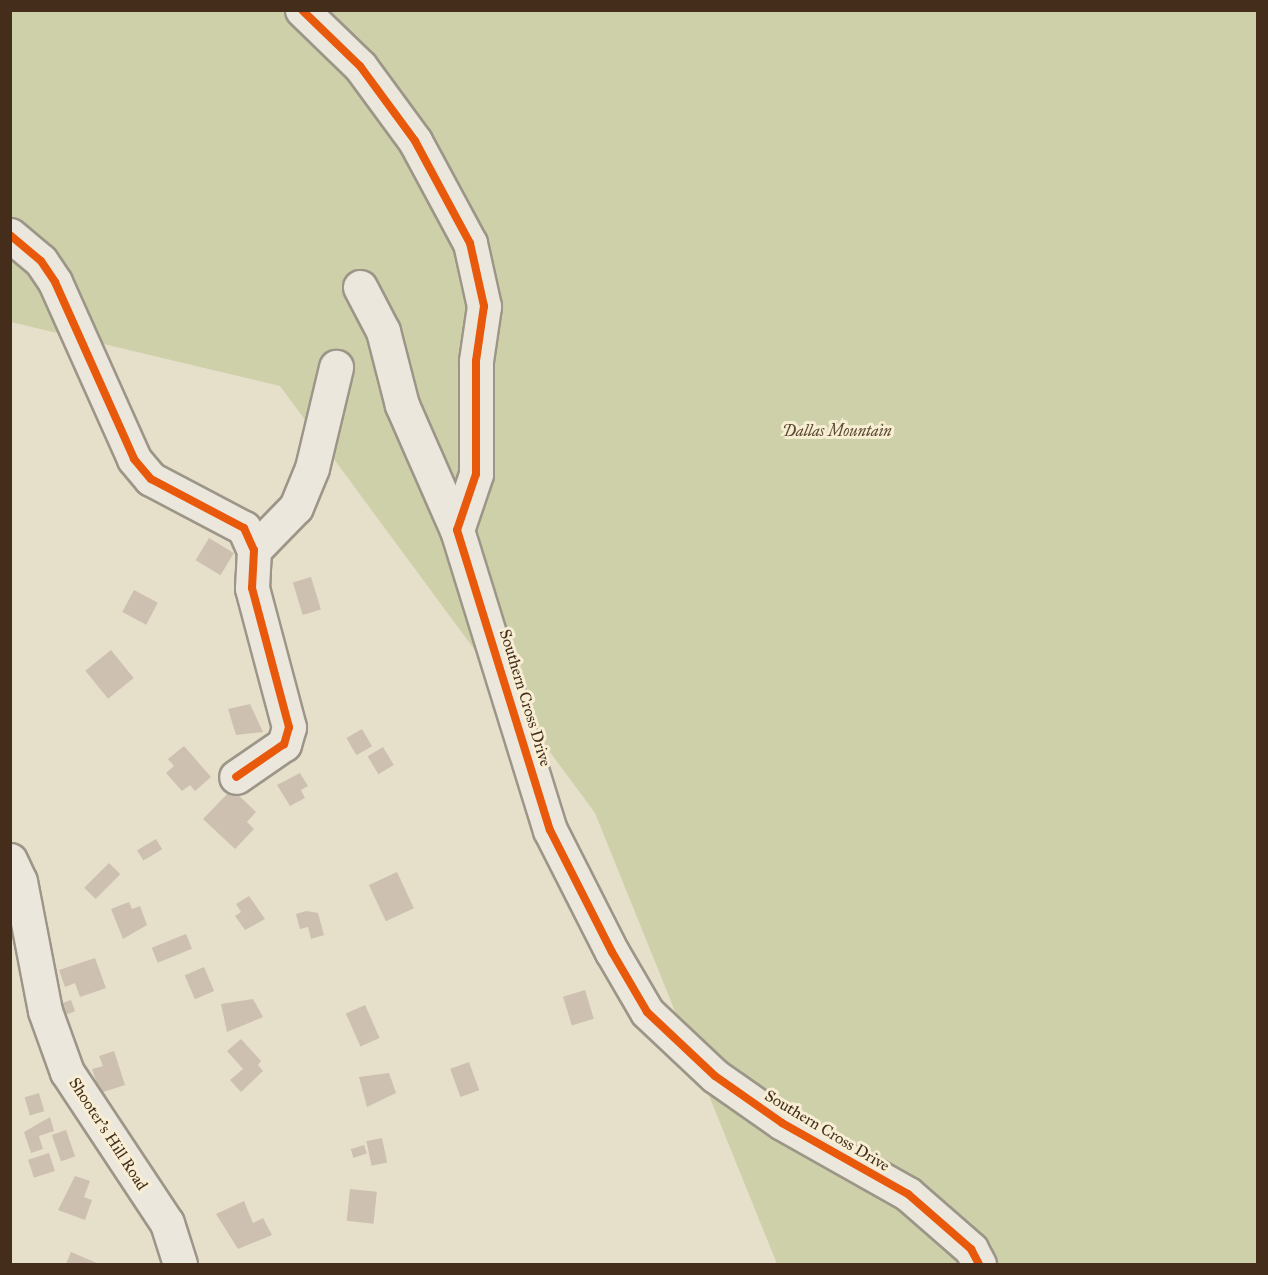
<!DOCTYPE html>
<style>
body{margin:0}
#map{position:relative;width:1268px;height:1275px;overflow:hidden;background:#e6dfca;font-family:"IM FELL Great Primer",serif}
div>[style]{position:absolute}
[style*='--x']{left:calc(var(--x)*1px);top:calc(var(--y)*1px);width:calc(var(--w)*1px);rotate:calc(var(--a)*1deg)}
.green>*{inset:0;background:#ced0aa}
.building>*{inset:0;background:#cec0b0;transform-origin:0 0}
.roads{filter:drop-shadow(2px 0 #9d9688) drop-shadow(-2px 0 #9d9688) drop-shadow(0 2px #9d9688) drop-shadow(0 -2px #9d9688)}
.minor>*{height:33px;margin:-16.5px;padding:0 16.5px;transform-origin:16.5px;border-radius:16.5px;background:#ebe7dc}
.cycleway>*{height:8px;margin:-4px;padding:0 4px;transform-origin:4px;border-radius:4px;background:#e8590c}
span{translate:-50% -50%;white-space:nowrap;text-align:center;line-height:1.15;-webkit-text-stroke:6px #f7eed4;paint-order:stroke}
.park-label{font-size:16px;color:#5c4b32;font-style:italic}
.street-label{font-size:16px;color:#442d1b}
.frame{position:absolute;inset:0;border:12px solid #442d1b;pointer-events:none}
</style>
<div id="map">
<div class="green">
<div style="clip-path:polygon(11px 11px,1257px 11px,1257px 1264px,777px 1264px,595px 813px,280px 386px,11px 322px)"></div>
</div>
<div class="building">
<div style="left:209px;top:538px;width:29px;height:26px;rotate:31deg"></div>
<div style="left:311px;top:577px;width:34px;height:19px;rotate:73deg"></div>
<div style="left:134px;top:590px;width:27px;height:25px;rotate:28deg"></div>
<div style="left:111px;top:650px;width:36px;height:33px;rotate:51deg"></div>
<div style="clip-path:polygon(250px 704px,263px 732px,236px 735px,228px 709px)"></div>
<div style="left:362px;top:729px;width:20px;height:18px;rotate:60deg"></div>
<div style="clip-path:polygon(184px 746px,211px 777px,195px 791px,190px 785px,182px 791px,166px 773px,174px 766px,168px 759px)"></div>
<div style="left:383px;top:747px;width:21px;height:18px;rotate:59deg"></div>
<div style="clip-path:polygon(300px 773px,308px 786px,301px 790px,305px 798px,290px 806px,277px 785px)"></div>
<div style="clip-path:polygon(232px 789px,256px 812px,247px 822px,254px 829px,235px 849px,203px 819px)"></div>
<div style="left:156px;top:839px;width:12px;height:22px;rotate:59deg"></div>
<div style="left:109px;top:863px;width:16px;height:35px;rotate:45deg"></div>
<div style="left:397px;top:872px;width:40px;height:31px;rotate:65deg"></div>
<div style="clip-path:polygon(249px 896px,265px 919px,245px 930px,235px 916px,241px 912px,236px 904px)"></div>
<div style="clip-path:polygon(129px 902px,132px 909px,140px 906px,147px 925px,123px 939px,111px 909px)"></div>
<div style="clip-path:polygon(306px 911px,318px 913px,324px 935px,311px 939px,308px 927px,300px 929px,296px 914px)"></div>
<div style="left:186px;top:934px;width:16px;height:37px;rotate:68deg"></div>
<div style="clip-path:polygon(95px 958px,106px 988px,80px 997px,75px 983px,65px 987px,59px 970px)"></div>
<div style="left:204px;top:967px;width:26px;height:21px;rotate:67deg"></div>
<div style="left:585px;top:990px;width:30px;height:23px;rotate:73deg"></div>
<div style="clip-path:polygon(253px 999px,263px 1017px,227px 1032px,221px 1004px)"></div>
<div style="left:71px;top:1000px;width:12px;height:13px;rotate:70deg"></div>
<div style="left:365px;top:1005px;width:36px;height:21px;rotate:66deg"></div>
<div style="clip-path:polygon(241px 1039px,261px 1061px,258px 1065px,263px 1071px,241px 1092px,230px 1080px,243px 1069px,227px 1051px)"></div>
<div style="clip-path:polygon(114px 1051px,125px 1085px,100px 1093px,92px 1069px,103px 1066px,99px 1056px)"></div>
<div style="left:469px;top:1062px;width:30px;height:20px;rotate:70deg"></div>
<div style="clip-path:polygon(389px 1073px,396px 1093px,367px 1107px,359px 1077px)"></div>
<div style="left:39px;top:1093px;width:19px;height:15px;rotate:74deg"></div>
<div style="clip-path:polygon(50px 1117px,54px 1131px,39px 1136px,43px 1149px,31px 1153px,24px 1132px)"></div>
<div style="left:66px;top:1130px;width:28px;height:15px;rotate:71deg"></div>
<div style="left:382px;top:1138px;width:25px;height:16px;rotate:78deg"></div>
<div style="left:364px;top:1145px;width:9px;height:14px;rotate:72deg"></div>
<div style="left:49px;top:1153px;width:19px;height:22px;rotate:72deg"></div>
<div style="clip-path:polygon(75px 1176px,90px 1181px,84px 1197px,92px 1200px,85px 1220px,58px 1210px)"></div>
<div style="left:350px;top:1189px;width:27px;height:32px;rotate:6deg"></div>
<div style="clip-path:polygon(244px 1201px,253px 1223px,263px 1218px,272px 1235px,238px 1249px,216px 1214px)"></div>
<div style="clip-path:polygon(71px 1252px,99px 1264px,66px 1264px)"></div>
</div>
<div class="roads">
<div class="minor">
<div style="--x:302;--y:10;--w:81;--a:44"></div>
<div style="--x:360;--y:66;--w:93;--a:53.7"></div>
<div style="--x:415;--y:141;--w:116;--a:61.7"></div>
<div style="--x:470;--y:243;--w:65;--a:77.5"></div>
<div style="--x:484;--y:306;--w:56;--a:98.3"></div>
<div style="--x:476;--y:361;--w:113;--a:90"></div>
<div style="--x:476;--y:474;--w:59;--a:108.7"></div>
<div style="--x:457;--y:530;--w:314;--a:72.8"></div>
<div style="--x:550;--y:830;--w:137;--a:63.1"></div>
<div style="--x:612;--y:952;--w:69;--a:59.7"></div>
<div style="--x:647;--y:1012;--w:93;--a:43.3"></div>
<div style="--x:715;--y:1076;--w:82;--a:35"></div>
<div style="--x:782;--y:1123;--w:145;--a:29.4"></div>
<div style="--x:908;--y:1194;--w:84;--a:41.1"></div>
<div style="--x:971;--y:1249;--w:17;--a:62"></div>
<div style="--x:10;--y:235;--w:40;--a:40"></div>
<div style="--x:41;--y:261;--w:25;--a:56"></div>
<div style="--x:55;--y:282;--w:194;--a:65.9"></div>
<div style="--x:134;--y:459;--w:26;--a:50"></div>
<div style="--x:151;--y:479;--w:105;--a:27.8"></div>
<div style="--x:244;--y:528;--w:24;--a:66"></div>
<div style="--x:254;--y:550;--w:38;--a:93"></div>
<div style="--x:252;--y:588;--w:144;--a:75.1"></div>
<div style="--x:289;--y:727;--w:18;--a:106"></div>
<div style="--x:284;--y:744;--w:58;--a:145.5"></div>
<div style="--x:360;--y:287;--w:50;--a:62.4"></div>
<div style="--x:383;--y:331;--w:76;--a:75.6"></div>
<div style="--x:402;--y:405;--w:137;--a:66.3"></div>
<div style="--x:254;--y:550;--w:60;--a:-45.7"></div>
<div style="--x:296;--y:507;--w:42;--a:-67.7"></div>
<div style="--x:312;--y:468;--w:104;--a:-76.6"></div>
<div style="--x:10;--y:860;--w:23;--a:65"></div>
<div style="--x:20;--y:881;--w:132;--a:79.1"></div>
<div style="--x:45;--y:1011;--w:65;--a:70.2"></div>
<div style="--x:67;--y:1072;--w:181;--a:56.5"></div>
<div style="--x:167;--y:1223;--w:43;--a:72.4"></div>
</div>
</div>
<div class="cycleway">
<div style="--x:302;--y:10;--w:81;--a:44"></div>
<div style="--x:360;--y:66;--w:93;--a:53.7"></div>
<div style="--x:415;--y:141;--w:116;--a:61.7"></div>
<div style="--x:470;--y:243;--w:65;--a:77.5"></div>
<div style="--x:484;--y:306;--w:56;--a:98.3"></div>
<div style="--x:476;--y:361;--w:113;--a:90"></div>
<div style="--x:476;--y:474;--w:59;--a:108.7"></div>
<div style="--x:457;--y:530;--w:314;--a:72.8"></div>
<div style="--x:550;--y:830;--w:137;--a:63.1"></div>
<div style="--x:612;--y:952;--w:69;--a:59.7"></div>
<div style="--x:647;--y:1012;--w:93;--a:43.3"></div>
<div style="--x:715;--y:1076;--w:82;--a:35"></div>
<div style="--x:782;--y:1123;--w:145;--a:29.4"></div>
<div style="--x:908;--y:1194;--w:84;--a:41.1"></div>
<div style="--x:971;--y:1249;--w:17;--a:62"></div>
<div style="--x:10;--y:235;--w:40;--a:40"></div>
<div style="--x:41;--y:261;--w:25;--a:56"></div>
<div style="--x:55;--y:282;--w:194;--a:65.9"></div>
<div style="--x:134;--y:459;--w:26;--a:50"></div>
<div style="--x:151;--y:479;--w:105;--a:27.8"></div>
<div style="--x:244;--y:528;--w:24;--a:66"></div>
<div style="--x:254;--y:550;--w:38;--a:93"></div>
<div style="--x:252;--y:588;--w:144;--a:75.1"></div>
<div style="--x:289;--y:727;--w:18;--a:106"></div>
<div style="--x:284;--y:744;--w:58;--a:145.5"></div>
</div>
<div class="park-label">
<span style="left:837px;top:431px">Dallas Mountain</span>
</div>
<div class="street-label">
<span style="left:525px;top:698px;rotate:73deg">Southern Cross Drive</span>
<span style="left:827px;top:1131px;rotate:31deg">Southern Cross Drive</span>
<span style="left:108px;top:1134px;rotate:57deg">Shooter's Hill Road</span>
</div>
<div class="frame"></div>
</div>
